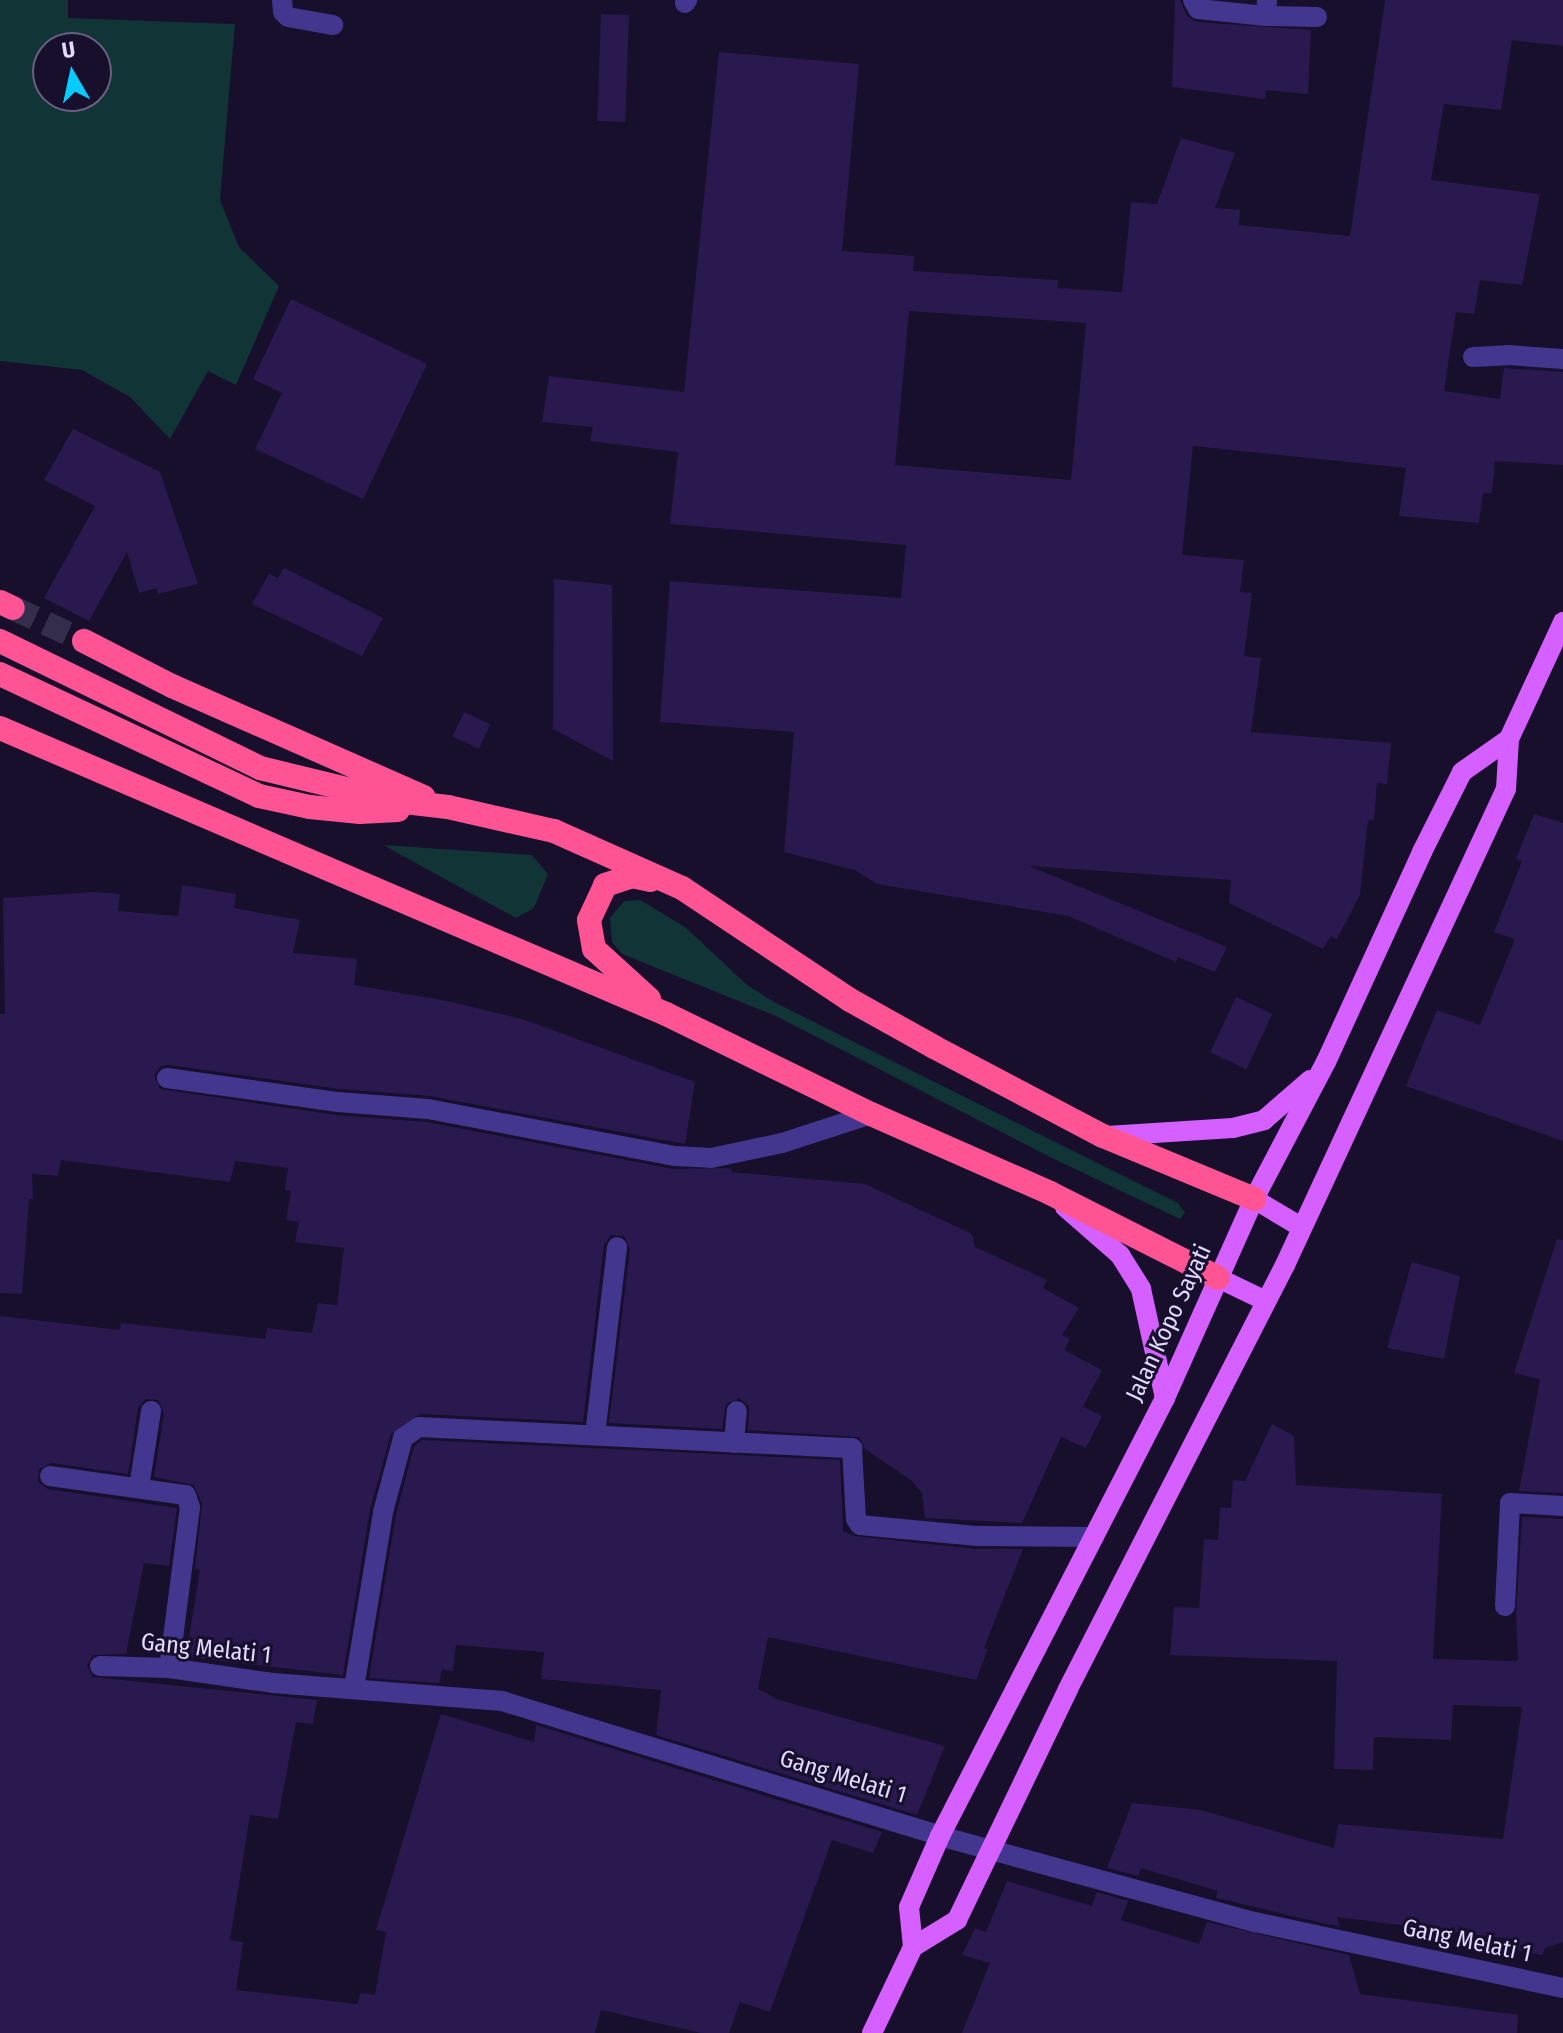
<!DOCTYPE html>
<style>
body{margin:0}
#map{position:relative;width:1563px;height:2033px;overflow:hidden;background:#170f2c;font-family:"Fira Sans Condensed",sans-serif}
div>[style]{position:absolute}
[style*='--x']{left:calc(var(--x)*1px);top:calc(var(--y)*1px);width:calc(var(--w)*1px);rotate:calc(var(--a)*1deg)}
.green>*{inset:0;background:#113436}
.building>*{inset:0;background:#2a194e;transform-origin:0 0}
.highway-tunnel>*{height:24px;margin-top:-12px;transform-origin:0;background:repeating-linear-gradient(90deg,#352d4c 0 24px,transparent 0 36px)}
.street>*{height:20px;margin:-10px;padding:0 10px;transform-origin:10px;border-radius:10px;background:#43368e}
.primary>*{height:20px;margin:-10px;padding:0 10px;transform-origin:10px;border-radius:10px;background:#d560ff}
.highway>*{height:24px;margin:-12px;padding:0 12px;transform-origin:12px;border-radius:12px;background:#ff5493}
span{translate:-50% -50%;white-space:nowrap;text-align:center;line-height:1.15;-webkit-text-stroke:6px #170f2c;paint-order:stroke}
.street-label{font-size:24px;color:#e2d9ff}
.north{position:absolute;left:32px;top:32px;width:80px;height:80px;box-sizing:border-box;background:#170f2c;border:2px solid #686080;border-radius:50%;rotate:351deg;font-size:22px;font-weight:700;line-height:32px;text-align:center;color:#e2d9ff}
.north::after{content:'';display:block;margin:auto;width:28px;height:36px;background:#05cbff;clip-path:polygon(50% 0,100% 100%,50% 72%,0 100%)}
</style>
<div id="map">
<div class="green">
<div style="clip-path:polygon(evenodd,0 0,68px 0,68px 18px,235px 24px,220px 200px,239px 247px,279px 286px,236px 385px,208px 371px,170px 439px,130px 397px,82px 370px,0 361px,0 0,96px 48px,96px 96px,48px 96px,48px 48px,96px 48px)"></div>
<div style="clip-path:polygon(383px 845px,532px 855px,548px 874px,534px 908px,516px 918px)"></div>
<div style="clip-path:polygon(640px 900px,685px 927px,747px 985px,774px 1002px,1178px 1203px,1185px 1213px,1180px 1219px,1052px 1158px,776px 1016px,622px 954px,612px 942px,610px 918px,624px 901px)"></div>
</div>
<div class="building">
<div style="clip-path:polygon(1175px 0,1180px 0,1187px 16px,1197px 22px,1311px 30px,1308px 94px,1266px 90px,1265px 99px,1172px 87px)"></div>
<div style="clip-path:polygon(evenodd,1385px 0,1563px 0,1563px 46px,1512px 40px,1501px 110px,1444px 104px,1431px 180px,1540px 194px,1522px 285px,1480px 280px,1474px 314px,1456px 312px,1444px 391px,1500px 399px,1504px 368px,1563px 372px,1563px 465px,1495px 461px,1492px 493px,1483px 493px,1479px 523px,1399px 516px,1406px 468px,1193px 446px,1182px 555px,1244px 560px,1240px 592px,1252px 593px,1244px 656px,1261px 658px,1251px 732px,1391px 743px,1387px 784px,1377px 783px,1374px 820px,1368px 820px,1360px 895px,1337px 939px,1331px 936px,1323px 949px,1229px 903px,1231px 880px,1029px 866px,1227px 947px,1215px 972px,1178px 957px,1176px 962px,1068px 916px,877px 884px,855px 870px,784px 852px,794px 732px,660px 722px,670px 581px,901px 598px,906px 545px,670px 524px,678px 452px,590px 441px,593px 427px,542px 422px,549px 376px,684px 392px,719px 52px,859px 64px,842px 251px,914px 256px,913px 271px,1058px 280px,1057px 288px,1122px 292px,1131px 202px,1157px 204px,1181px 138px,1235px 153px,1215px 208px,1240px 210px,1239px 225px,1350px 236px,1385px 0,909px 311px,1086px 323px,1071px 480px,895px 465px,909px 311px)"></div>
<div style="left:601px;top:14px;width:28px;height:107px;rotate:2deg"></div>
<div style="clip-path:polygon(291px 299px,427px 364px,363px 499px,255px 449px,282px 393px,253px 379px)"></div>
<div style="clip-path:polygon(73px 429px,160px 472px,198px 584px,158px 594px,157px 588px,139px 593px,127px 552px,89px 621px,44px 598px,95px 506px,44px 480px)"></div>
<div style="clip-path:polygon(284px 568px,383px 618px,362px 656px,252px 604px,269px 574px,278px 578px)"></div>
<div style="clip-path:polygon(554px 579px,612px 585px,613px 761px,553px 729px)"></div>
<div style="left:464px;top:712px;width:29px;height:27px;rotate:25deg"></div>
<div style="clip-path:polygon(1534px 814px,1563px 823px,1563px 1141px,1406px 1086px,1437px 1010px,1480px 1025px,1515px 939px,1494px 932px,1522px 861px,1516px 859px)"></div>
<div style="clip-path:polygon(182px 885px,236px 894px,234px 908px,300px 920px,293px 953px,357px 959px,354px 985px,447px 1001px,522px 1019px,695px 1082px,685px 1144px,430px 1096px,339px 1089px,169px 1065px,161px 1066px,154px 1075px,160px 1089px,336px 1115px,426px 1122px,673px 1169px,724px 1168px,732px 1169px,731px 1172px,865px 1184px,972px 1234px,975px 1247px,1047px 1280px,1043px 1288px,1079px 1308px,1062px 1335px,1070px 1339px,1064px 1350px,1102px 1370px,1083px 1407px,1102px 1416px,1086px 1448px,1061px 1437px,1022px 1523px,925px 1518px,922px 1493px,911px 1480px,865px 1449px,859px 1437px,748px 1430px,749px 1406px,739px 1398px,726px 1404px,722px 1429px,609px 1423px,630px 1249px,624px 1236px,611px 1235px,604px 1245px,583px 1422px,420px 1414px,391px 1434px,370px 1510px,343px 1675px,186px 1657px,200px 1570px,195px 1569px,202px 1504px,194px 1485px,154px 1477px,164px 1413px,158px 1400px,146px 1399px,138px 1408px,128px 1474px,52px 1463px,39px 1469px,38px 1482px,48px 1489px,177px 1508px,169px 1566px,144px 1563px,126px 1654px,93px 1655px,87px 1666px,93px 1677px,317px 1700px,313px 1724px,296px 1722px,278px 1819px,250px 1815px,230px 1940px,243px 1942px,236px 1990px,358px 2004px,360px 1993px,375px 1995px,386px 1932px,376px 1930px,441px 1714px,534px 1742px,536px 1725px,882px 1832px,873px 1853px,832px 1840px,770px 2012px,740px 2002px,729px 2033px,701px 2033px,601px 2010px,595px 2033px,0 2033px,0 1316px,120px 1330px,121px 1323px,265px 1339px,267px 1328px,312px 1333px,318px 1303px,337px 1305px,344px 1248px,295px 1242px,299px 1222px,286px 1220px,291px 1191px,285px 1190px,288px 1168px,235px 1161px,230px 1182px,61px 1160px,58px 1176px,32px 1174px,33px 1199px,29px 1199px,22px 1294px,0 1293px,0 1014px,5px 1014px,3px 898px,95px 892px,120px 894px,118px 911px,178px 916px)"></div>
<div style="left:1236px;top:997px;width:40px;height:61px;rotate:25deg"></div>
<div style="clip-path:polygon(1557px 1239px,1563px 1240px,1563px 1493px,1519px 1491px,1540px 1379px,1514px 1373px)"></div>
<div style="clip-path:polygon(1412px 1262px,1460px 1276px,1444px 1359px,1387px 1348px)"></div>
<div style="clip-path:polygon(1272px 1424px,1294px 1436px,1296px 1485px,1442px 1494px,1433px 1659px,1518px 1661px,1516px 1613px,1522px 1517px,1563px 1519px,1563px 1942px,1545px 1948px,1542px 1955px,1503px 1948px,1504px 1938px,1337px 1917px,1340px 1927px,1216px 1898px,1218px 1891px,1141px 1868px,1138px 1876px,1107px 1868px,1132px 1803px,1201px 1810px,1334px 1848px,1338px 1824px,1503px 1839px,1522px 1707px,1453px 1705px,1451px 1740px,1374px 1737px,1373px 1770px,1334px 1769px,1337px 1661px,1170px 1655px,1174px 1607px,1199px 1608px,1204px 1539px,1218px 1540px,1220px 1507px,1231px 1508px,1233px 1480px,1245px 1481px)"></div>
<div style="clip-path:polygon(423px 1440px,840px 1460px,843px 1531px,854px 1536px,976px 1549px,1023px 1549px,984px 1648px,988px 1649px,976px 1680px,768px 1637px,758px 1689px,779px 1700px,945px 1746px,917px 1815px,656px 1735px,661px 1690px,541px 1679px,544px 1652px,456px 1645px,453px 1671px,442px 1670px,439px 1683px,369px 1678px,396px 1515px,414px 1446px)"></div>
<div style="clip-path:polygon(1007px 1881px,1092px 1906px,1097px 1892px,1128px 1901px,1121px 1920px,1199px 1944px,1207px 1922px,1349px 1955px,1360px 1994px,1518px 2015px,1517px 2033px,962px 2033px,990px 1963px,962px 1955px,975px 1928px,986px 1932px)"></div>
</div>
<div class="highway-tunnel">
<div style="--x:13;--y:608;--w:78;--a:24.9"></div>
</div>
<div class="street">
<div style="--x:282;--y:0;--w:12;--a:85"></div>
<div style="--x:283;--y:12;--w:7;--a:45"></div>
<div style="--x:288;--y:17;--w:46;--a:10.1"></div>
<div style="--x:1193;--y:0;--w:10;--a:61"></div>
<div style="--x:1198;--y:9;--w:68;--a:5.9"></div>
<div style="--x:1267;--y:0;--w:16;--a:94"></div>
<div style="--x:1266;--y:16;--w:51;--a:1.1"></div>
<div style="--x:685;--y:3;--w:4;--a:-56"></div>
<div style="--x:1473;--y:357;--w:35;--a:-3"></div>
<div style="--x:1508;--y:355;--w:55;--a:4.2"></div>
<div style="--x:167;--y:1078;--w:173;--a:8"></div>
<div style="--x:338;--y:1102;--w:90;--a:4.4"></div>
<div style="--x:428;--y:1109;--w:251;--a:10.8"></div>
<div style="--x:675;--y:1156;--w:36;--a:3"></div>
<div style="--x:711;--y:1158;--w:73;--a:-11.9"></div>
<div style="--x:782;--y:1143;--w:94;--a:-18"></div>
<div style="--x:595;--y:1435;--w:189;--a:-83.3"></div>
<div style="--x:734;--y:1443;--w:32;--a:-85"></div>
<div style="--x:50;--y:1476;--w:137;--a:8"></div>
<div style="--x:186;--y:1495;--w:13;--a:72"></div>
<div style="--x:190;--y:1507;--w:162;--a:97.4"></div>
<div style="--x:139;--y:1487;--w:77;--a:-81"></div>
<div style="--x:1505;--y:1606;--w:103;--a:-87.2"></div>
<div style="--x:1510;--y:1503;--w:53;--a:3.2"></div>
<div style="--x:100;--y:1666;--w:69;--a:1.7"></div>
<div style="--x:169;--y:1668;--w:105;--a:8.2"></div>
<div style="--x:273;--y:1683;--w:230;--a:4.5"></div>
<div style="--x:502;--y:1701;--w:458;--a:17.1"></div>
<div style="--x:940;--y:1836;--w:327;--a:15.3"></div>
<div style="--x:1255;--y:1922;--w:315;--a:12.1"></div>
<div style="--x:354;--y:1688;--w:178;--a:-80.6"></div>
<div style="--x:383;--y:1512;--w:77;--a:-74.9"></div>
<div style="--x:403;--y:1438;--w:19;--a:-35"></div>
<div style="--x:419;--y:1427;--w:434;--a:2.8"></div>
<div style="--x:852;--y:1448;--w:71;--a:86.8"></div>
<div style="--x:856;--y:1519;--w:7;--a:56"></div>
<div style="--x:860;--y:1525;--w:118;--a:5.4"></div>
<div style="--x:977;--y:1536;--w:117;--a:0.5"></div>
</div>
<div class="primary">
<div style="--x:1107;--y:1136;--w:126;--a:-3.6"></div>
<div style="--x:1233;--y:1128;--w:32;--a:-14"></div>
<div style="--x:1264;--y:1120;--w:61;--a:-41"></div>
<div style="--x:1254;--y:1199;--w:55;--a:30.8"></div>
<div style="--x:1065;--y:1207;--w:73;--a:41.1"></div>
<div style="--x:1120;--y:1255;--w:40;--a:58"></div>
<div style="--x:1141;--y:1289;--w:112;--a:77.6"></div>
<div style="--x:1218;--y:1278;--w:53;--a:25.6"></div>
<div style="--x:913;--y:1947;--w:52;--a:-31.5"></div>
<div style="--x:957;--y:1920;--w:256;--a:-64.3"></div>
<div style="--x:1068;--y:1689;--w:476;--a:-62.9"></div>
<div style="--x:1285;--y:1265;--w:525;--a:-65.1"></div>
<div style="--x:1506;--y:789;--w:50;--a:-86.6"></div>
<div style="--x:1509;--y:739;--w:129;--a:-65.2"></div>
<div style="--x:872;--y:2033;--w:95;--a:-64.5"></div>
<div style="--x:913;--y:1947;--w:40;--a:-95.7"></div>
<div style="--x:909;--y:1907;--w:77;--a:-66.4"></div>
<div style="--x:940;--y:1836;--w:492;--a:-62.8"></div>
<div style="--x:1165;--y:1398;--w:218;--a:-65.9"></div>
<div style="--x:1254;--y:1199;--w:155;--a:-62.3"></div>
<div style="--x:1326;--y:1062;--w:231;--a:-65.4"></div>
<div style="--x:1422;--y:852;--w:89;--a:-63.4"></div>
<div style="--x:1462;--y:772;--w:57;--a:-35.1"></div>
</div>
<div class="highway">
<div style="--x:0;--y:602;--w:14;--a:25"></div>
<div style="--x:0;--y:641;--w:289;--a:26"></div>
<div style="--x:260;--y:768;--w:140;--a:13.6"></div>
<div style="--x:396;--y:801;--w:52;--a:6.6"></div>
<div style="--x:448;--y:807;--w:109;--a:12.8"></div>
<div style="--x:554;--y:831;--w:140;--a:24"></div>
<div style="--x:682;--y:888;--w:202;--a:33.7"></div>
<div style="--x:850;--y:1000;--w:96;--a:29.2"></div>
<div style="--x:934;--y:1047;--w:191;--a:27.8"></div>
<div style="--x:1103;--y:1136;--w:164;--a:22.6"></div>
<div style="--x:84;--y:641;--w:99;--a:27.1"></div>
<div style="--x:172;--y:686;--w:275;--a:23.8"></div>
<div style="--x:0;--y:674;--w:286;--a:25.2"></div>
<div style="--x:259;--y:796;--w:52;--a:12.2"></div>
<div style="--x:310;--y:807;--w:50;--a:5.7"></div>
<div style="--x:360;--y:812;--w:38;--a:-3"></div>
<div style="--x:0;--y:728;--w:725;--a:23.24"></div>
<div style="--x:666;--y:1014;--w:228;--a:26"></div>
<div style="--x:871;--y:1114;--w:196;--a:23.8"></div>
<div style="--x:1050;--y:1193;--w:188;--a:26.8"></div>
<div style="--x:649;--y:999;--w:74;--a:-137.7"></div>
<div style="--x:594;--y:949;--w:29;--a:-100"></div>
<div style="--x:589;--y:920;--w:38;--a:-65"></div>
<div style="--x:605;--y:885;--w:28;--a:-18"></div>
<div style="--x:632;--y:876;--w:19;--a:12"></div>
</div>
<div class="street-label">
<span style="left:1169px;top:1323px;rotate:-65deg">Jalan Kopo Sayati</span>
<span style="left:206px;top:1649px;rotate:6deg">Gang Melati 1</span>
<span style="left:843px;top:1777px;rotate:17deg">Gang Melati 1</span>
<span style="left:1467px;top:1941px;rotate:12deg">Gang Melati 1</span>
</div>
<div class="north">U</div>
</div>
